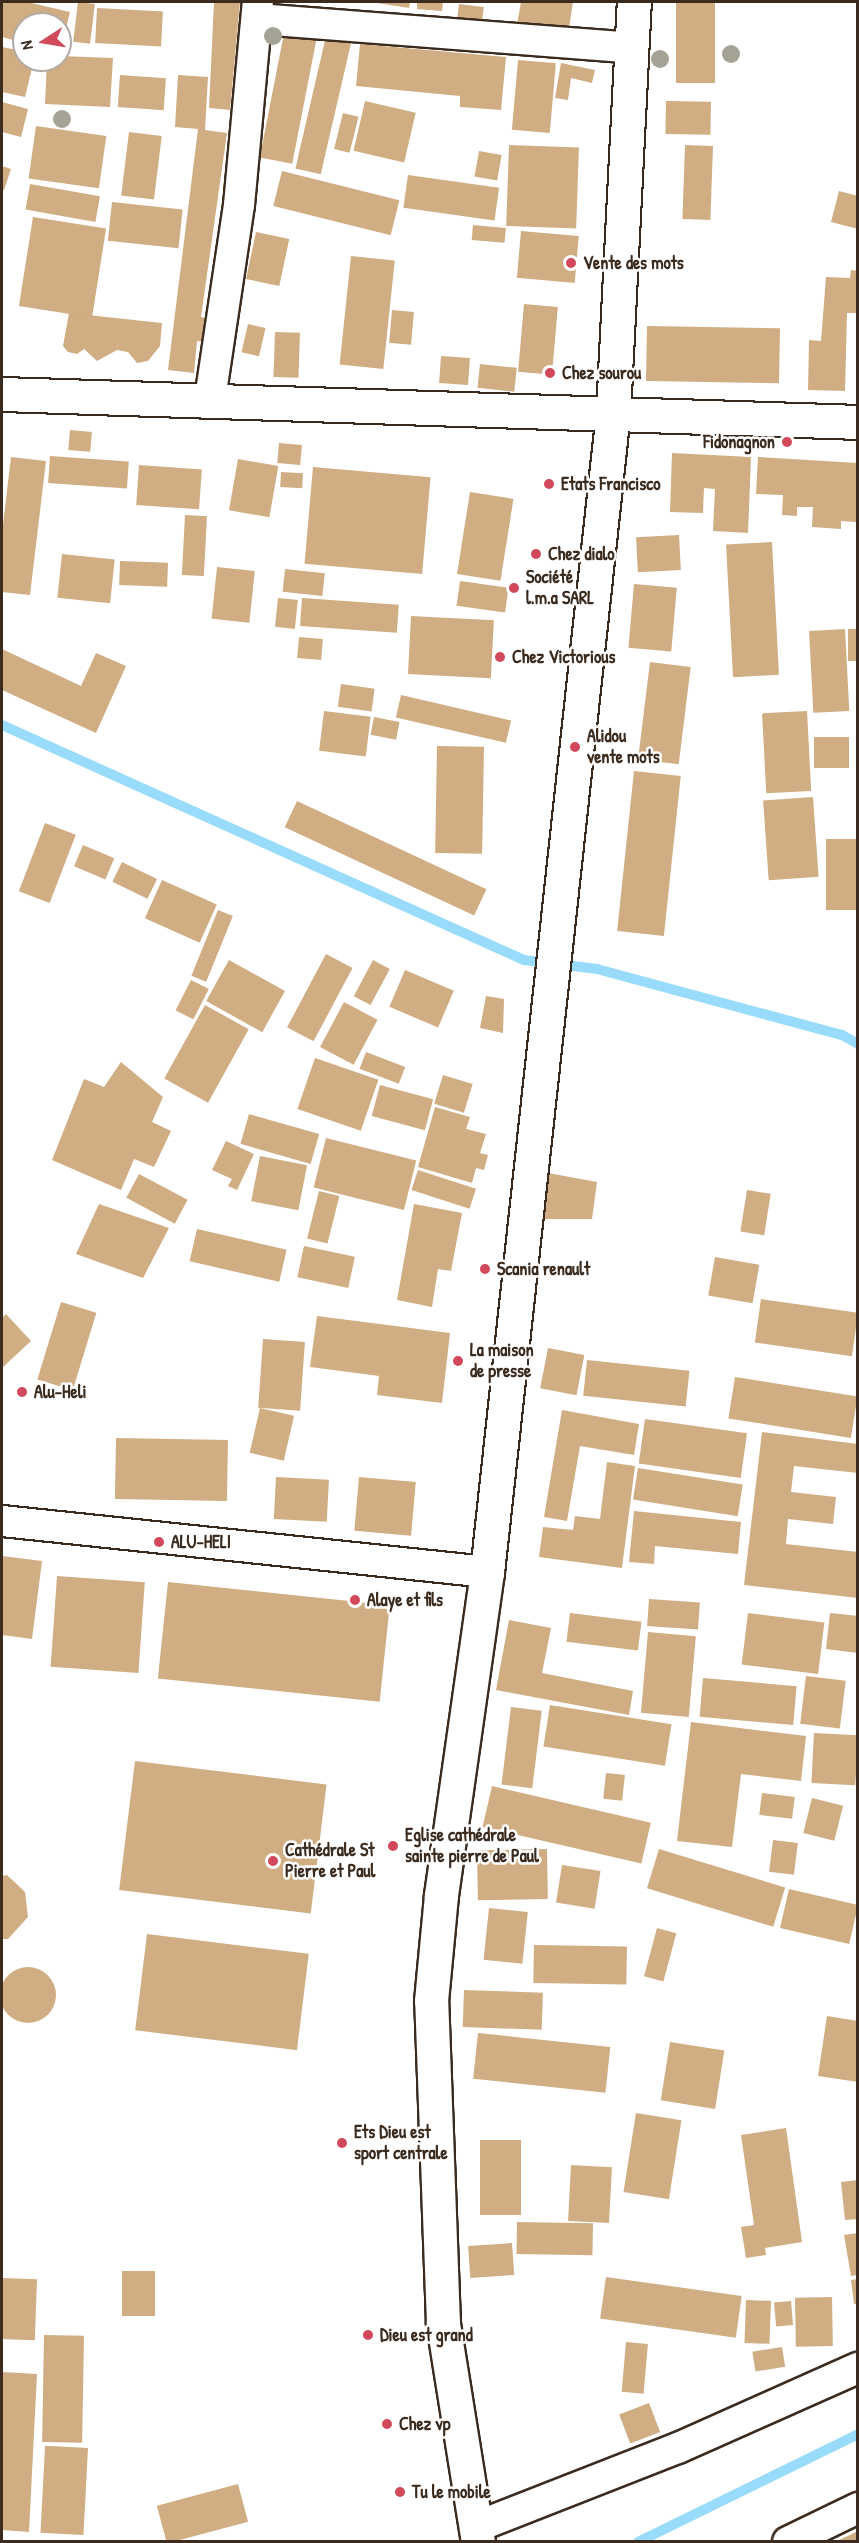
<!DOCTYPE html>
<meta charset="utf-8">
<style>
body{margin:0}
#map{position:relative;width:859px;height:2543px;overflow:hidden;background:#fff;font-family:"Patrick Hand",sans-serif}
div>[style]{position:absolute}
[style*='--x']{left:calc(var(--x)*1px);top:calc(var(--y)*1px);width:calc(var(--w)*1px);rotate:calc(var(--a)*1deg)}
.stream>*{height:10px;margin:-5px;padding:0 5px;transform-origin:5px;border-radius:5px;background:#99dbfb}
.building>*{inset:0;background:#d1ad83;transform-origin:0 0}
.round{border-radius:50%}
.roads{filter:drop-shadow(2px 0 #3b2a1e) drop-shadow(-2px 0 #3b2a1e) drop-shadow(0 2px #3b2a1e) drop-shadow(0 -2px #3b2a1e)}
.street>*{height:30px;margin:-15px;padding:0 15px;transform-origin:15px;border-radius:15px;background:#fff}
.secondary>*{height:33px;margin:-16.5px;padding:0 16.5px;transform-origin:16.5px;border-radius:16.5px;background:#fff}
.trees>*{width:18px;height:18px;margin:-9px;border-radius:50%;background:#a4a395}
.dots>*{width:16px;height:16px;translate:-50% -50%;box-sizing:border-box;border:3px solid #fff;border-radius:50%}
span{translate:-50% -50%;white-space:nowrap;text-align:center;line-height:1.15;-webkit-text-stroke:5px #fff;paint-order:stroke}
.poi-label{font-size:18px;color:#3b2a1e;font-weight:700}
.left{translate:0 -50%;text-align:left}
.right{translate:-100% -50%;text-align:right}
.frame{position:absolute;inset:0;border:3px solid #3b2a1e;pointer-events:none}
.north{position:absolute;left:12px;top:12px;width:60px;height:60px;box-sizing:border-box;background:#fff;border:2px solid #b1aaa5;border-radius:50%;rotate:258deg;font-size:16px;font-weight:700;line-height:24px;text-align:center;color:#3b2a1e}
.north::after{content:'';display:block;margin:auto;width:21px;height:27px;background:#d1495b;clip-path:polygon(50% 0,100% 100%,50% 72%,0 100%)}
</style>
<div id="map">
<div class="stream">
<div style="--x:2;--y:725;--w:572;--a:24.24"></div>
<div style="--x:524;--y:960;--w:74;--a:7"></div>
<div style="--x:597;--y:969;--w:254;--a:15.1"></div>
<div style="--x:842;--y:1035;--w:18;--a:29"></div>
<div style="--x:638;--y:2542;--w:245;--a:-26.1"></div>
</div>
<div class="building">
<div style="clip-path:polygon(2px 2px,27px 2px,70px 12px,61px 49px,60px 24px,24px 24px,24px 43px,2px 37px)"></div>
<div style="left:78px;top:2px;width:17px;height:40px;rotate:7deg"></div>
<div style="clip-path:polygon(214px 2px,240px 2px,230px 110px,209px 108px)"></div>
<div style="clip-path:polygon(371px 2px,410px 2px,409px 8px)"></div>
<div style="clip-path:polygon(417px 2px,443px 2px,442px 11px,417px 9px)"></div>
<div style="clip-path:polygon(521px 2px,573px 2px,568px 34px,517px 25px)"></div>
<div style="left:676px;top:2px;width:39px;height:81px"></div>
<div style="left:459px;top:4px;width:25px;height:25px;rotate:7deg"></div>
<div style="left:97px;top:8px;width:66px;height:35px;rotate:3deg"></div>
<div style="left:285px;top:28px;width:33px;height:132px;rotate:11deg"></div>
<div style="left:326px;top:36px;width:26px;height:136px;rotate:13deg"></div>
<div style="clip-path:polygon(24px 44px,24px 60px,34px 60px,25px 97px,2px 92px,2px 47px,22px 51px)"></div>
<div style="clip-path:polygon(360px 44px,506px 57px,501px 110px,460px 107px,460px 96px,356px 86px)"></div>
<div style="clip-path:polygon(60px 56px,113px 58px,110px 107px,45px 104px,47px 60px,60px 60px)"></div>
<div style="left:518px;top:60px;width:38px;height:70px;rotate:5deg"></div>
<div style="clip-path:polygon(561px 63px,595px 70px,592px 83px,571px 78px,568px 100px,555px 98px)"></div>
<div style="left:120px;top:75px;width:46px;height:32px;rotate:4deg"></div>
<div style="clip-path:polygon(178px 75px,208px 77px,205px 130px,227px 133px,201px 317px,211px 319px,207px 342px,197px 341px,194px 373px,168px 370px,198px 129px,175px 127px)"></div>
<div style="left:365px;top:101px;width:52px;height:51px;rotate:13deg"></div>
<div style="left:666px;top:101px;width:45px;height:33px;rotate:1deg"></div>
<div style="clip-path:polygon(2px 102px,28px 109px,21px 137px,2px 132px)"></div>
<div style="left:343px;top:113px;width:16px;height:37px;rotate:14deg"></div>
<div style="left:36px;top:126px;width:71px;height:53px;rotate:8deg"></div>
<div style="left:129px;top:132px;width:33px;height:64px;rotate:7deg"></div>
<div style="left:509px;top:145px;width:70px;height:81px;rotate:2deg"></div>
<div style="left:685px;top:145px;width:28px;height:74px;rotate:2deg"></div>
<div style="left:479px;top:151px;width:23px;height:26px;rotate:10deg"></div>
<div style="clip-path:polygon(2px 166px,11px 169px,4px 190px,2px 190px)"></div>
<div style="left:282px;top:171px;width:121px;height:36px;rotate:14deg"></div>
<div style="left:408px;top:175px;width:92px;height:33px;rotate:8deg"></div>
<div style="left:30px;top:184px;width:71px;height:26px;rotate:10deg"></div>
<div style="clip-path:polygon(839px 191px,858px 196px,858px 229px,831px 222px)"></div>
<div style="left:112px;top:202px;width:71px;height:39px;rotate:6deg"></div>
<div style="left:33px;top:217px;width:74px;height:90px;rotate:9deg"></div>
<div style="left:473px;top:225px;width:33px;height:15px;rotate:5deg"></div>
<div style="left:521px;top:231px;width:58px;height:47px;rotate:5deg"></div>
<div style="left:256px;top:232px;width:34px;height:48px;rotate:12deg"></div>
<div style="left:351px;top:256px;width:44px;height:109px;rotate:6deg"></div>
<div style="clip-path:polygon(851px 270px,858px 271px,858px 313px,847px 313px,845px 391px,808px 390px,809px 340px,821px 341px,826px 277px,850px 278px)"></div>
<div style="left:524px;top:304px;width:34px;height:68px;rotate:5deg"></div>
<div style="left:392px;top:310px;width:22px;height:33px;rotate:5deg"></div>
<div style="clip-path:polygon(69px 313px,162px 323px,160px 346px,148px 361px,137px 363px,128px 352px,117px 350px,97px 361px,84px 349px,77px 354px,68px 352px,63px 346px)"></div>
<div style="left:248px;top:324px;width:18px;height:29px;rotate:13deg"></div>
<div style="left:647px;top:326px;width:133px;height:55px;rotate:1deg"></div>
<div style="left:275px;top:332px;width:25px;height:45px;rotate:2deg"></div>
<div style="left:441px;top:356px;width:29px;height:27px;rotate:4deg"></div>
<div style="left:480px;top:364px;width:37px;height:24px;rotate:6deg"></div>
<div style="left:70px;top:430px;width:22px;height:20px;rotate:5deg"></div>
<div style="left:279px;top:443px;width:23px;height:20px;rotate:5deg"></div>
<div style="clip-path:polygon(672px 453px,751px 457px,748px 533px,713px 531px,715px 489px,704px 488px,703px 513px,670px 512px)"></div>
<div style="left:50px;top:456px;width:79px;height:27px;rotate:4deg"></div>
<div style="clip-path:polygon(11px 457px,46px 461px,30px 595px,2px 592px,2px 533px)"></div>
<div style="clip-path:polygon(758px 457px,858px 463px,856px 522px,841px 521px,841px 529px,812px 527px,813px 507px,797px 507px,797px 516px,782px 515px,783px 495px,756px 494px)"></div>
<div style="left:238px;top:459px;width:41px;height:52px;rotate:10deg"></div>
<div style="left:139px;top:465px;width:63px;height:40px;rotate:4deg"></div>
<div style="left:313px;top:467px;width:118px;height:97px;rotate:5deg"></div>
<div style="left:281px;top:472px;width:22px;height:15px;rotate:3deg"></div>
<div style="left:470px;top:492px;width:44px;height:83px;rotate:9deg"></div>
<div style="left:185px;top:515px;width:22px;height:60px;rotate:3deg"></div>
<div style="left:679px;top:535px;width:35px;height:43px;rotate:87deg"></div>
<div style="left:772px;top:542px;width:133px;height:46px;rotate:87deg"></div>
<div style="left:62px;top:554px;width:53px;height:44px;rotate:6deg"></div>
<div style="left:120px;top:561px;width:48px;height:24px;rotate:2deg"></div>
<div style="left:217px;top:567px;width:38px;height:52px;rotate:6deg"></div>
<div style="left:285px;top:569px;width:40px;height:23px;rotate:6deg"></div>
<div style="left:460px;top:581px;width:49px;height:25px;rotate:8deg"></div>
<div style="left:634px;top:584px;width:43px;height:64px;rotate:5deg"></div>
<div style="left:278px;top:598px;width:20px;height:29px;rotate:6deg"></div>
<div style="left:302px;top:598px;width:97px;height:28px;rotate:4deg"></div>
<div style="left:411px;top:616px;width:83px;height:58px;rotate:3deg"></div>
<div style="left:845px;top:629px;width:82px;height:36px;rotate:87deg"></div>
<div style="left:848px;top:629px;width:10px;height:32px"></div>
<div style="left:299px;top:637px;width:24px;height:21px;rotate:5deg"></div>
<div style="clip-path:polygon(2px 649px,81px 686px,96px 653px,126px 666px,96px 733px,2px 690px)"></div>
<div style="left:650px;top:662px;width:41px;height:98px;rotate:7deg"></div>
<div style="left:341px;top:684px;width:34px;height:23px;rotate:8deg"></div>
<div style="left:401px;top:695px;width:113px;height:23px;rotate:13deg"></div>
<div style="left:324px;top:711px;width:47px;height:40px;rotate:7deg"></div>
<div style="left:807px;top:711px;width:80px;height:45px;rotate:87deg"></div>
<div style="left:374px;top:717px;width:26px;height:18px;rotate:11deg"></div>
<div style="left:814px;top:737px;width:35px;height:31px"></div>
<div style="left:437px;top:746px;width:47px;height:107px;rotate:1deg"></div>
<div style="left:634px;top:771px;width:47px;height:161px;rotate:6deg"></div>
<div style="left:813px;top:797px;width:80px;height:50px;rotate:86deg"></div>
<div style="left:297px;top:801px;width:209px;height:29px;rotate:25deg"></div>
<div style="left:45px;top:823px;width:33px;height:73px;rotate:21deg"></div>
<div style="left:858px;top:839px;width:71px;height:32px;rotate:90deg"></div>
<div style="left:83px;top:845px;width:34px;height:23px;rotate:23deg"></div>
<div style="left:122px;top:862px;width:39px;height:22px;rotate:26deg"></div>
<div style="left:162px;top:880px;width:60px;height:42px;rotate:24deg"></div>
<div style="left:218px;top:910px;width:16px;height:71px;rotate:22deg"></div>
<div style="left:326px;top:954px;width:30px;height:83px;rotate:28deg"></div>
<div style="left:229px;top:960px;width:64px;height:47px;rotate:29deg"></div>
<div style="left:373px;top:960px;width:19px;height:41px;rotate:28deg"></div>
<div style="left:405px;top:970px;width:53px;height:40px;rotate:23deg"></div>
<div style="left:191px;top:980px;width:20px;height:34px;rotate:27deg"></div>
<div style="clip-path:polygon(486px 996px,504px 999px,503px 1033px,480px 1028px)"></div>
<div style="left:344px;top:1002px;width:38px;height:51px;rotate:28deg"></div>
<div style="left:205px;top:1005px;width:50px;height:84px;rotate:29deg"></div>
<div style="left:366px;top:1052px;width:42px;height:18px;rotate:21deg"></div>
<div style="left:315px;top:1058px;width:67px;height:54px;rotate:19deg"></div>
<div style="clip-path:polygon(121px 1062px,163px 1097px,152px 1122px,171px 1131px,154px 1167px,134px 1159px,121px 1190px,52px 1160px,84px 1079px,104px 1087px)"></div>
<div style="left:443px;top:1075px;width:31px;height:30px;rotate:17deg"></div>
<div style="left:380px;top:1085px;width:55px;height:32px;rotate:15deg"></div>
<div style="clip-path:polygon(435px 1107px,470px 1117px,466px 1129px,486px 1134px,480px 1153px,488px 1155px,484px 1170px,476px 1168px,472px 1183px,418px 1167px)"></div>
<div style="left:249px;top:1114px;width:73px;height:31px;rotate:16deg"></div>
<div style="left:326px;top:1138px;width:93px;height:51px;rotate:14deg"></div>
<div style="clip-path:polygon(226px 1141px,254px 1154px,237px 1190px,228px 1186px,232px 1179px,212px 1170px)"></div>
<div style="left:260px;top:1156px;width:48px;height:46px;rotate:11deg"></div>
<div style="left:418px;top:1170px;width:61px;height:21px;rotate:18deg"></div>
<div style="clip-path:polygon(548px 1173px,597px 1182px,592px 1219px,543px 1219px)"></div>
<div style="left:139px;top:1174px;width:55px;height:27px;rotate:28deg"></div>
<div style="left:747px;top:1190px;width:24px;height:42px;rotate:9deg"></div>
<div style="left:319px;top:1191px;width:21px;height:49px;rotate:14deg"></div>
<div style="clip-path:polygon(99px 1204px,169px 1228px,143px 1278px,76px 1254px)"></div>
<div style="clip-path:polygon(414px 1204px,462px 1213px,451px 1271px,438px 1269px,432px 1307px,397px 1300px)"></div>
<div style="left:197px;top:1229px;width:92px;height:33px;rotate:13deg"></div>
<div style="left:304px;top:1246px;width:52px;height:32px;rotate:12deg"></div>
<div style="left:715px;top:1257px;width:45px;height:39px;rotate:10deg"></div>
<div style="left:761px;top:1299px;width:98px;height:44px;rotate:8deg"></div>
<div style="left:61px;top:1302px;width:37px;height:81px;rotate:17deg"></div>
<div style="clip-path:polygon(6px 1314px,31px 1341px,2px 1368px,2px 1318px)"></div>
<div style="clip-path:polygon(317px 1316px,450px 1333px,442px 1403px,377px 1395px,379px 1376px,310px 1367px)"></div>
<div style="left:263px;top:1339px;width:42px;height:69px;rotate:4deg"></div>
<div style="left:548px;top:1348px;width:37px;height:41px;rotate:11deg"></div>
<div style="left:587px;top:1360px;width:103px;height:36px;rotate:6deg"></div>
<div style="left:735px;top:1377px;width:124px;height:42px;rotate:9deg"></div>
<div style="left:260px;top:1408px;width:35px;height:46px;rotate:13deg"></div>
<div style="clip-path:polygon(562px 1410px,639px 1424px,634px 1455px,580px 1446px,567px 1521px,544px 1517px)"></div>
<div style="left:645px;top:1419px;width:103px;height:45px;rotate:8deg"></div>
<div style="clip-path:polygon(762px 1432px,858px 1444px,858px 1473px,794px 1466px,791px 1492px,836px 1497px,833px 1524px,788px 1519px,786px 1544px,858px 1552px,858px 1598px,744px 1585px)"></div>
<div style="left:116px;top:1438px;width:112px;height:61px;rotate:1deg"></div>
<div style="clip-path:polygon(607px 1462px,635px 1466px,622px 1568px,539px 1557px,543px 1527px,573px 1530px,575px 1516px,600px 1519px)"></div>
<div style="left:638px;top:1468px;width:106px;height:32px;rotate:9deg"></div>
<div style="left:276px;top:1477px;width:53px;height:42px;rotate:3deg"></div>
<div style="left:359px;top:1477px;width:57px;height:54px;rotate:5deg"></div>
<div style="clip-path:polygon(634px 1511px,741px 1522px,738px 1554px,655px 1546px,654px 1564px,629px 1562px)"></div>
<div style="clip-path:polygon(2px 1556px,42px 1561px,32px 1639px,2px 1635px)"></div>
<div style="left:57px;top:1576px;width:88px;height:91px;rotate:4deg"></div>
<div style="left:168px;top:1582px;width:223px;height:97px;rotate:6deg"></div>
<div style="left:649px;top:1599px;width:51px;height:27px;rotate:4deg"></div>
<div style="left:570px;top:1613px;width:72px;height:29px;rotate:7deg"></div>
<div style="left:748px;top:1613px;width:77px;height:52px;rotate:7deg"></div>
<div style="clip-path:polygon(830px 1613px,858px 1616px,858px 1653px,826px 1649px)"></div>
<div style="clip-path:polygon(509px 1620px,551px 1628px,542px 1673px,633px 1691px,629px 1715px,496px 1690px)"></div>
<div style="left:648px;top:1632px;width:48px;height:81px;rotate:5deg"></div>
<div style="left:806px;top:1676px;width:40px;height:48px;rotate:7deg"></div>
<div style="left:703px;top:1678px;width:94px;height:39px;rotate:5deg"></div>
<div style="left:550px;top:1705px;width:123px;height:42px;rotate:9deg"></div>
<div style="left:511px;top:1707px;width:31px;height:78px;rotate:7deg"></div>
<div style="clip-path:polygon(691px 1722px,806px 1736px,801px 1781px,741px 1774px,732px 1847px,677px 1841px)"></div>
<div style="left:814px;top:1733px;width:44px;height:50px;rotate:3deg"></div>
<div style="left:135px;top:1761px;width:193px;height:130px;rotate:7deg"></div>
<div style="left:606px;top:1773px;width:19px;height:26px;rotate:6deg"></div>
<div style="left:492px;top:1786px;width:163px;height:42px;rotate:13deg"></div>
<div style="left:762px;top:1793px;width:33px;height:22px;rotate:7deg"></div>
<div style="left:812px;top:1798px;width:32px;height:36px;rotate:14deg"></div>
<div style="left:773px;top:1840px;width:25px;height:32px;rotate:7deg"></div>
<div style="left:547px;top:1849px;width:50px;height:70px;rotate:89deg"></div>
<div style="left:659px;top:1849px;width:132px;height:41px;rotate:17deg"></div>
<div style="left:562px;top:1865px;width:39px;height:38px;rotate:9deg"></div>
<div style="clip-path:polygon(7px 1875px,25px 1892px,28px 1917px,8px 1939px,2px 1939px,2px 1876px)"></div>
<div style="left:789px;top:1889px;width:71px;height:40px;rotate:13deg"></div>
<div style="left:489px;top:1908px;width:39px;height:52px;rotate:6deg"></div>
<div style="left:657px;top:1928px;width:20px;height:50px;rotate:15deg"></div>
<div style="left:147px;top:1934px;width:163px;height:97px;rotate:7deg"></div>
<div style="left:534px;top:1945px;width:93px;height:38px;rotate:1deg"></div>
<div class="round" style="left:0;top:1967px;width:56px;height:56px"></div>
<div style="left:464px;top:1990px;width:79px;height:37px;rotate:2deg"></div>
<div style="clip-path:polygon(827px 2016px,858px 2021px,858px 2082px,818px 2076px)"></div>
<div style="left:478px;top:2033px;width:133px;height:46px;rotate:6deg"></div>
<div style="left:670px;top:2042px;width:55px;height:59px;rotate:9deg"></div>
<div style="left:636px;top:2113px;width:46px;height:80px;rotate:9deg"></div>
<div style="clip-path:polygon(786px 2128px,802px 2242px,765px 2248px,766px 2255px,746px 2258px,741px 2227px,754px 2225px,741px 2135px)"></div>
<div style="left:480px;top:2140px;width:41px;height:75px"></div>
<div style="left:571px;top:2165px;width:41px;height:56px;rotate:3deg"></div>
<div style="clip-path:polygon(858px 2180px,858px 2219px,845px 2220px,841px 2182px)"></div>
<div style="left:517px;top:2222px;width:76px;height:32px;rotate:1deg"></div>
<div style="clip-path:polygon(858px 2233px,858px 2275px,851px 2276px,844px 2235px)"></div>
<div style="left:512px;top:2243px;width:32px;height:44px;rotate:86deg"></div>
<div style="left:122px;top:2271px;width:33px;height:45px"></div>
<div style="left:606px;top:2277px;width:137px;height:42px;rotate:8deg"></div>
<div style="left:2px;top:2278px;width:35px;height:61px;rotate:2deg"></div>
<div style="clip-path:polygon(858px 2279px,858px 2304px,854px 2304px,851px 2280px)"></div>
<div style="left:832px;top:2297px;width:49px;height:37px;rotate:89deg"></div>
<div style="left:746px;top:2300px;width:25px;height:43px;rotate:2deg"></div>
<div style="left:791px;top:2301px;width:24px;height:17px;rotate:85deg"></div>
<div style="left:44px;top:2335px;width:40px;height:107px;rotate:1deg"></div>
<div style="left:626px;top:2342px;width:22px;height:50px;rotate:5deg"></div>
<div style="left:782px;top:2347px;width:20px;height:30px;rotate:81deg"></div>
<div style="clip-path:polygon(2px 2372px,37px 2374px,29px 2532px,2px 2530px)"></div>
<div style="left:649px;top:2403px;width:31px;height:32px;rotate:69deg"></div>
<div style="left:88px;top:2448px;width:87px;height:43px;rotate:93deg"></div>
<div style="left:238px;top:2484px;width:39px;height:84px;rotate:75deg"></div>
<div style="clip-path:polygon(856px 2532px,858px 2542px,835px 2542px)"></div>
</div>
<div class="roads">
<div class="street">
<div style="--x:259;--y:19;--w:374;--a:4.4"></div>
<div style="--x:210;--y:399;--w:196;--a:-81.5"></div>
<div style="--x:239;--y:205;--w:204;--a:-84.7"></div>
<div style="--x:2;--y:1521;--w:488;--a:6"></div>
<div style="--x:476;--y:2527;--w:217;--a:-21.4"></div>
<div style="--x:678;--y:2448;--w:197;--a:-24"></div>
<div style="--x:788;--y:2542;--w:78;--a:-25.9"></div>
</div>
<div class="secondary">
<div style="--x:2;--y:394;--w:856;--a:1.87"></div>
<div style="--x:478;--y:2542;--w:222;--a:-99.1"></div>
<div style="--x:443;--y:2323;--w:322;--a:-92.1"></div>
<div style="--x:431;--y:2001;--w:106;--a:-84.6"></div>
<div style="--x:441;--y:1895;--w:326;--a:-81.9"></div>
<div style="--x:487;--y:1572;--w:1166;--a:-83.8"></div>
<div style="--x:613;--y:413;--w:412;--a:-87.1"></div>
</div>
</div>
<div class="trees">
<div style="left:273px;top:36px"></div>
<div style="left:731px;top:54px"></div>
<div style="left:660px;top:59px"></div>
<div style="left:62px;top:119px"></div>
</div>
<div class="dots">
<div style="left:571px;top:263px;background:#d1495b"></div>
<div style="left:550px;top:373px;background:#d1495b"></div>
<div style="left:787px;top:442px;background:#d1495b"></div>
<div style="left:549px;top:484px;background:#d1495b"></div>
<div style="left:536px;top:554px;background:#d1495b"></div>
<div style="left:514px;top:588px;background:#d1495b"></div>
<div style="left:500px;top:657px;background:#d1495b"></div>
<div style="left:575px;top:747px;background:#d1495b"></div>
<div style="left:485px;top:1269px;background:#d1495b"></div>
<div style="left:458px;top:1361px;background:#d1495b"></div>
<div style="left:22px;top:1392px;background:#d1495b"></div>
<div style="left:159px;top:1542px;background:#d1495b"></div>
<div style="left:355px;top:1600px;background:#d1495b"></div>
<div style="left:393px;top:1846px;background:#d1495b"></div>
<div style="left:273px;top:1861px;background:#d1495b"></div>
<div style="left:342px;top:2143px;background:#d1495b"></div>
<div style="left:368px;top:2335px;background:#d1495b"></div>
<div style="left:387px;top:2424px;background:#d1495b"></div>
<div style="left:400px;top:2492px;background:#d1495b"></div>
</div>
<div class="poi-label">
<span class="left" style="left:583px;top:263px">Vente des mots</span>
<span class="left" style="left:562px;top:373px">Chez sourou</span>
<span class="right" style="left:775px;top:442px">Fidonagnon</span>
<span class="left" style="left:561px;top:484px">Etats Francisco</span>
<span class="left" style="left:548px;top:554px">Chez dialo</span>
<span class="left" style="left:526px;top:588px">Société<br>l.m.a SARL</span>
<span class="left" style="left:512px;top:657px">Chez Victorious</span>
<span class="left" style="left:587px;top:747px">Alidou<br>vente mots</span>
<span class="left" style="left:497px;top:1269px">Scania renault</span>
<span class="left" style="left:470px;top:1361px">La maison<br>de presse</span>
<span class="left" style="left:34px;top:1392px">Alu-Heli</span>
<span class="left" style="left:171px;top:1542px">ALU-HELI</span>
<span class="left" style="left:367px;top:1600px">Alaye et fils</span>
<span class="left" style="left:405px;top:1846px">Eglise cathédrale<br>sainte pierre de Paul</span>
<span class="left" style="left:285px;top:1861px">Cathédrale St<br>Pierre et Paul</span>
<span class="left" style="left:354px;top:2143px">Ets Dieu est<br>sport centrale</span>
<span class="left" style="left:380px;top:2335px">Dieu est grand</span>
<span class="left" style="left:399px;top:2424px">Chez vp</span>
<span class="left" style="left:412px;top:2492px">Tu le mobile</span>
</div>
<div class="frame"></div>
<div class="north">N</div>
</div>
